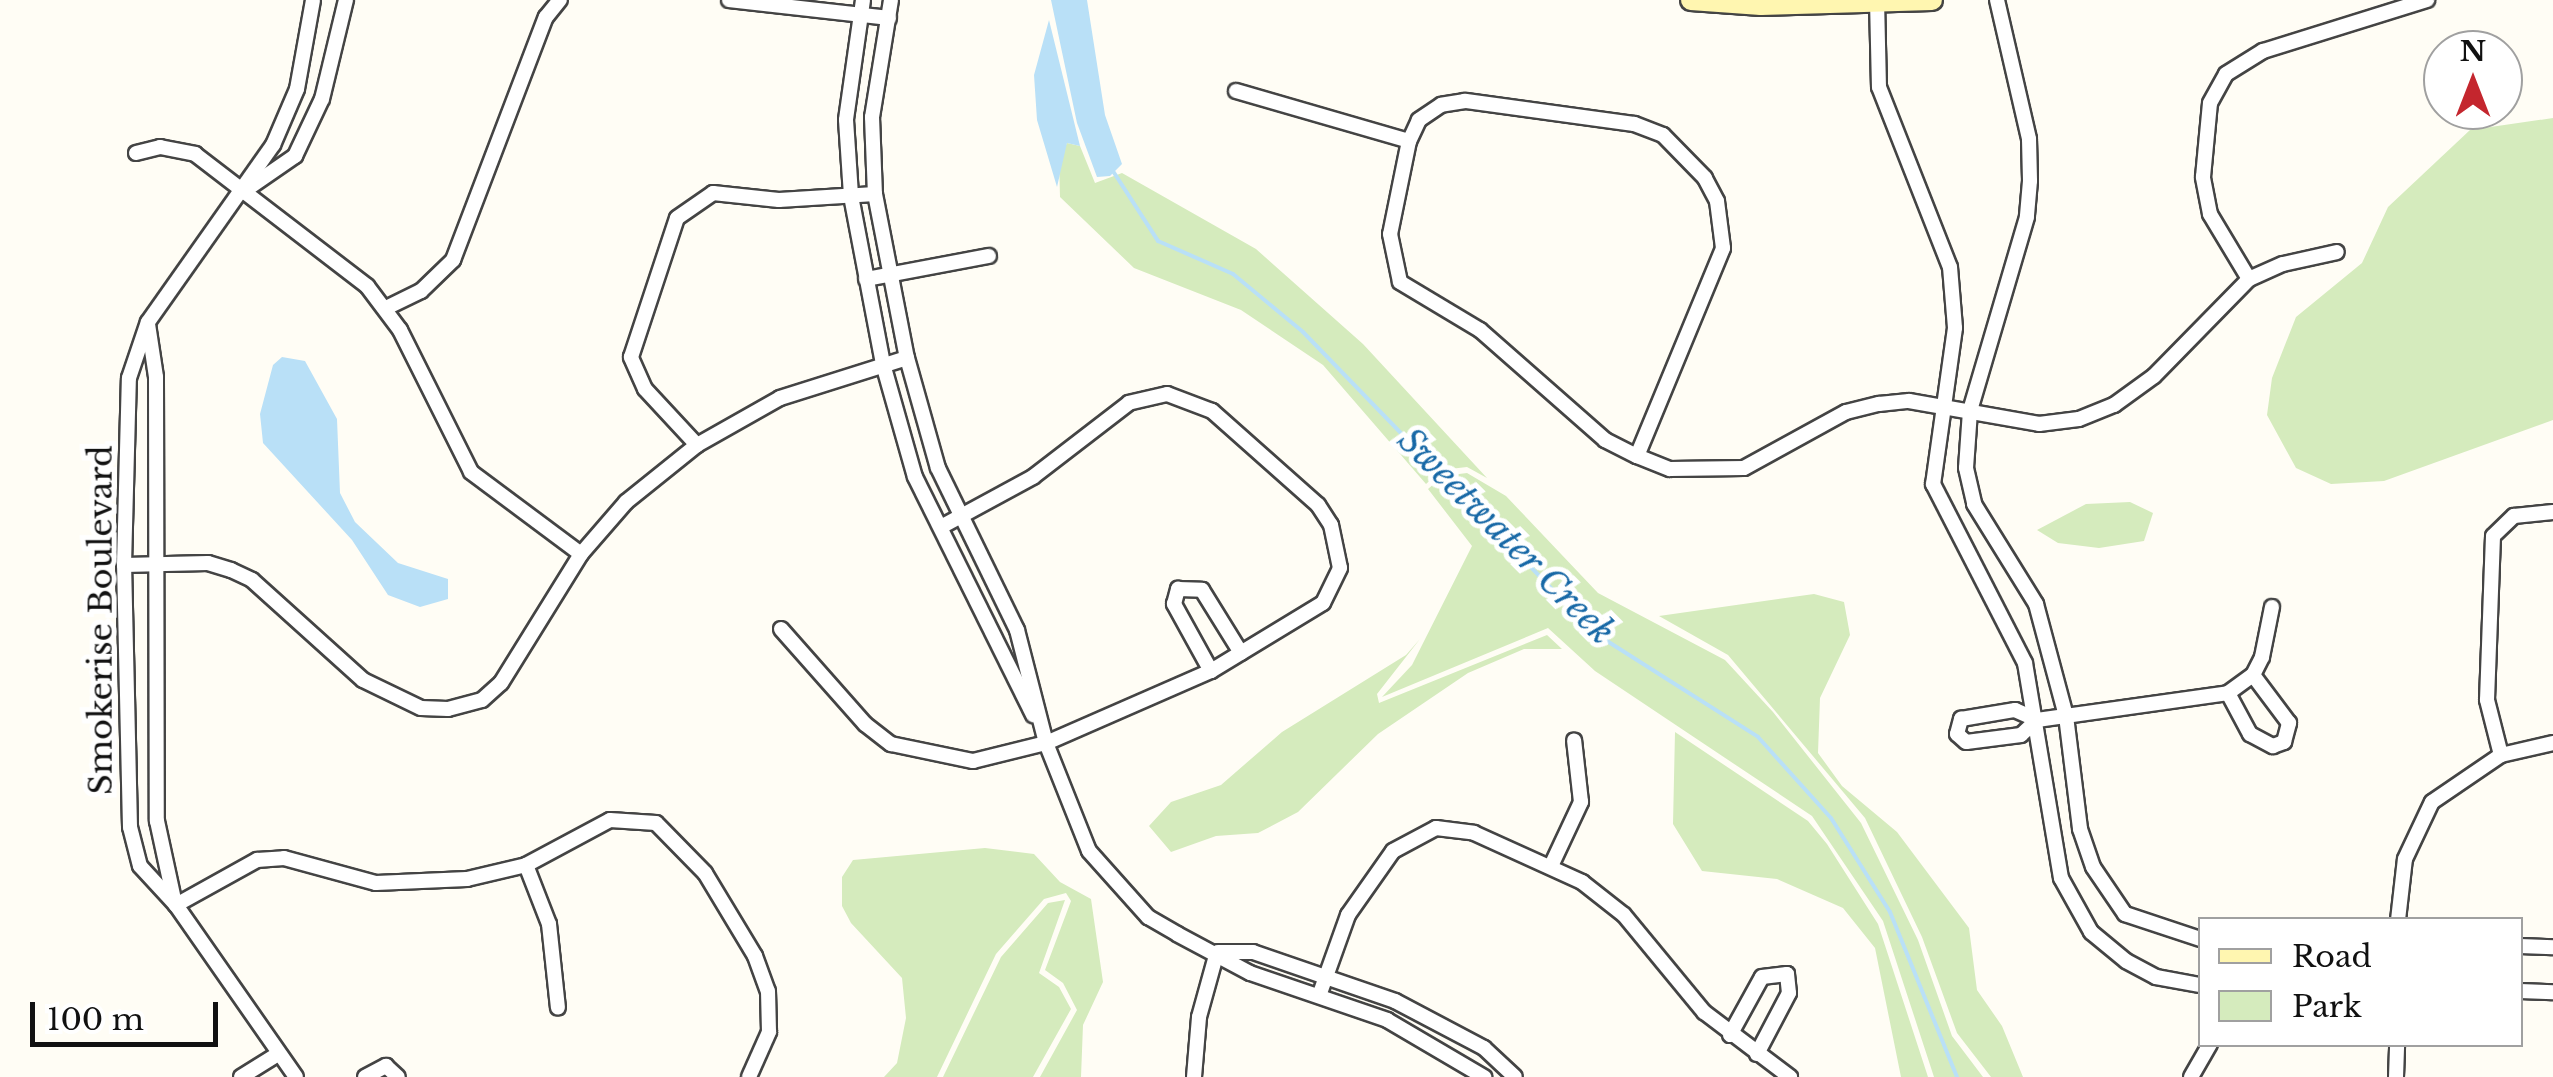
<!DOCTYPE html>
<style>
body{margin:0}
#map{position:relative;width:2553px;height:1077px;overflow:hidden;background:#fffdf5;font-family:"Libre Baskerville",serif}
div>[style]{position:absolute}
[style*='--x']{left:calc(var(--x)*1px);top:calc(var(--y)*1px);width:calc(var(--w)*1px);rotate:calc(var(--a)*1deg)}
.green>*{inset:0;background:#d5ebbd}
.water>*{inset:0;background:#b9e0f7}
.stream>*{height:4px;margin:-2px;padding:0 2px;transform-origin:2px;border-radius:2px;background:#b9e0f7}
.roads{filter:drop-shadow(2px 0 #444) drop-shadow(-2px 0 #444) drop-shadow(0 2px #444) drop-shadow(0 -2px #444)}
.street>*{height:14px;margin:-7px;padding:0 7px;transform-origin:7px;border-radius:7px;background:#fff}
.secondary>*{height:20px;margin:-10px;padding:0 10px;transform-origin:10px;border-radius:10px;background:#fff6b0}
span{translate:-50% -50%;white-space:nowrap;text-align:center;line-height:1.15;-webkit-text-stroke:10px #fff;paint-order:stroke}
.street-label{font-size:32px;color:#111}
.water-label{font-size:35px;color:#1768a6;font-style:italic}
.legend{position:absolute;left:2198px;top:917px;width:325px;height:130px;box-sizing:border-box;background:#fff;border:2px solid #a0a0a0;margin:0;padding:12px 18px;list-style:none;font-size:30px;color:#111}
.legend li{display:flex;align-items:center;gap:20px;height:50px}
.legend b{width:50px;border:2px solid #a0a0a0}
.north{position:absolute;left:2423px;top:30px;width:100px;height:100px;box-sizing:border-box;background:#fff;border:2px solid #a0a0a0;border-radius:50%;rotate:0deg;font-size:28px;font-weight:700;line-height:40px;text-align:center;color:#111}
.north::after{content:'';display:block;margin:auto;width:35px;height:45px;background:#c4262e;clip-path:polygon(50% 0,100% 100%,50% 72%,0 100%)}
.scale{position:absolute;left:30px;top:1002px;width:188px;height:45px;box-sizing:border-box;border:5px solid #111;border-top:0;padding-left:12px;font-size:30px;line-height:35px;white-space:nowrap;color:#111;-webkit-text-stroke:8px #fff;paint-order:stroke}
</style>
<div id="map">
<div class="green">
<div style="clip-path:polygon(2553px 118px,2553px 420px,2384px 481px,2331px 484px,2296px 468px,2267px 415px,2272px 378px,2296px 317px,2362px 263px,2388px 207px,2470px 130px)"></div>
<div style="clip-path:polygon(1067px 143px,1080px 146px,1095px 183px,1122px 173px,1256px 249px,1363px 344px,1487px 478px,1467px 467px,1441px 470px,1426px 484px,1323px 365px,1241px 310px,1134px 268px,1060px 197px,1059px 159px)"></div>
<div style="clip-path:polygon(1467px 473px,1506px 496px,1598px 593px,1725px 660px,1773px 712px,1861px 823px,1918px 940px,1952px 1036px,1983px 1077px,1934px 1077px,1883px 921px,1812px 816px,1595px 671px,1548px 628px,1382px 697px,1412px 665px,1472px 546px,1428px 489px,1443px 476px)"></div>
<div style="clip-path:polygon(2130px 502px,2153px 513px,2144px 541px,2099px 548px,2058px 543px,2037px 530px,2086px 504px)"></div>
<div style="clip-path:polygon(1814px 594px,1844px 602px,1850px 635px,1820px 698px,1818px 753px,1842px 786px,1897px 832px,1969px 928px,1977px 990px,2002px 1026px,2023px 1077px,1991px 1077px,1957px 1033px,1922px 937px,1865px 818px,1728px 655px,1659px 616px)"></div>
<div style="clip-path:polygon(1547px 635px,1562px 649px,1524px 649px,1468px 673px,1378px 734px,1298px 812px,1258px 833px,1216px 836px,1171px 852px,1149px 826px,1171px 802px,1221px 785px,1282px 732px,1406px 655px,1420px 639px,1377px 694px,1379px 703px)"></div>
<div style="clip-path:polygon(1675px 732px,1808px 821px,1827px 844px,1878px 924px,1928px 1077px,1901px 1077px,1875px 948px,1843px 908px,1777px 879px,1702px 871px,1673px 824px)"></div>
<div style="clip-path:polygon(985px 848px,1034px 854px,1060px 882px,1091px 899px,1103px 982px,1083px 1025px,1081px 1077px,1040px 1077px,1077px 1010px,1063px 983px,1045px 970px,1071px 901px,1066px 893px,1044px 899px,996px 954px,937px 1077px,884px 1077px,897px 1063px,906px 1018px,902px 978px,851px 923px,842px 906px,842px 877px,853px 860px)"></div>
<div style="clip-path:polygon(1065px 900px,1039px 973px,1059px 987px,1071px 1009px,1033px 1077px,943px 1077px,1001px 957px,1048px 903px)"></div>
</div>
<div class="water">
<div style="clip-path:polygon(1051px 0,1087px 0,1105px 115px,1122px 164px,1110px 176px,1097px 177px,1077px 123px)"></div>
<div style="clip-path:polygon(1049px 20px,1080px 146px,1067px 143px,1057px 187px,1037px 120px,1034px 75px)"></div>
<div style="clip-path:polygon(282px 357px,305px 361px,337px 419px,340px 493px,355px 522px,398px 563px,448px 579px,448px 599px,420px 607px,388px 595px,352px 540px,263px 443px,260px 414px,273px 365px)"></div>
</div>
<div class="stream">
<div style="--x:1111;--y:168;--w:87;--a:57.2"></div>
<div style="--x:1158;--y:241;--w:82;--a:23.7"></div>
<div style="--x:1233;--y:274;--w:91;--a:39.6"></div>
<div style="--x:1303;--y:332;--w:421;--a:45.9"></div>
<div style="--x:1596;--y:634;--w:192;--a:32.4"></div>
<div style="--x:1758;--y:737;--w:109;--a:48"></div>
<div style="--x:1831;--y:818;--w:111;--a:57.9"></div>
<div style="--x:1890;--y:912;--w:178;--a:67.9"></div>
</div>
<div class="roads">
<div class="street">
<div style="--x:729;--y:0;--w:161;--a:6.4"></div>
<div style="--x:863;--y:0;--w:121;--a:98.1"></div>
<div style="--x:846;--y:120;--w:76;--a:86.2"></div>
<div style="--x:851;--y:196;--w:171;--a:79.2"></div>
<div style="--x:883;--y:364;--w:117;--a:74.2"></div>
<div style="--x:915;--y:477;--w:266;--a:63.6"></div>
<div style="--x:891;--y:0;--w:119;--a:99.2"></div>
<div style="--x:872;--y:117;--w:77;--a:87.8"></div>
<div style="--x:875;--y:194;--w:167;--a:79"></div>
<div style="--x:907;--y:358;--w:114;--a:74.3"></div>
<div style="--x:938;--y:468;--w:180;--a:64"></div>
<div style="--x:1017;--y:630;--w:117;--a:75.6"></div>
<div style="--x:1046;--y:743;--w:116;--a:68.3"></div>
<div style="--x:1089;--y:851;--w:89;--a:48.2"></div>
<div style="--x:1148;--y:917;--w:34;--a:30"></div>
<div style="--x:1177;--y:934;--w:83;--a:28.1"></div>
<div style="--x:1250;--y:973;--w:145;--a:18.9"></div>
<div style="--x:1387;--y:1020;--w:113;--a:30.4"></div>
<div style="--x:1877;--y:0;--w:87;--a:88.7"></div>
<div style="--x:1879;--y:87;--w:193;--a:68.5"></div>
<div style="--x:1950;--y:267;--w:61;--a:85.3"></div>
<div style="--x:1955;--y:328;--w:158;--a:98"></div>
<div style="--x:1933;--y:484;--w:201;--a:62.8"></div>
<div style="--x:2025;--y:663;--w:218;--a:80.5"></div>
<div style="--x:2061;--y:878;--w:62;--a:60.9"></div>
<div style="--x:2091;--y:932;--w:45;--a:39.6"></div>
<div style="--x:2126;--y:961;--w:34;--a:28"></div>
<div style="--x:2156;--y:977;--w:45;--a:10.3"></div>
<div style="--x:1997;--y:0;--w:143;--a:77"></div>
<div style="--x:2029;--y:139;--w:42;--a:88.6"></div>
<div style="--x:2030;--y:181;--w:36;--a:95"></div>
<div style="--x:2027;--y:217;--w:202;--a:106.4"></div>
<div style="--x:1970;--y:411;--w:57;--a:94"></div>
<div style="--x:1966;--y:468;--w:37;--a:77"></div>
<div style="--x:1974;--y:504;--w:118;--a:58.2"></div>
<div style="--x:2036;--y:604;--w:116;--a:75"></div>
<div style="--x:2066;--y:716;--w:114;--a:82.9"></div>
<div style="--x:2080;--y:829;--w:40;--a:71.1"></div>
<div style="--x:2093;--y:867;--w:57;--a:55.8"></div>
<div style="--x:2125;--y:914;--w:79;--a:18.4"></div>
<div style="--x:1236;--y:91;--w:180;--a:16.1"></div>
<div style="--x:136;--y:153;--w:25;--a:-14"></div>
<div style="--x:160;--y:147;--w:36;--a:11"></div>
<div style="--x:195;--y:154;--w:217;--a:37.5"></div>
<div style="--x:367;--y:286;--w:55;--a:53.1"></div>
<div style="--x:400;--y:330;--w:159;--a:63.4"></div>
<div style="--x:471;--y:472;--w:137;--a:36.7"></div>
<div style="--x:250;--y:187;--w:55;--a:-34.6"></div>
<div style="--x:295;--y:156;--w:63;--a:-64.7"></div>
<div style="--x:322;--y:99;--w:102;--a:-76.4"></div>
<div style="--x:866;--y:279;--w:125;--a:-10.6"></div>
<div style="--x:2249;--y:279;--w:76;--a:-121"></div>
<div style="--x:2210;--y:214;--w:38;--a:-101"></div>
<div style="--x:2203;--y:177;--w:74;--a:-84.6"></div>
<div style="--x:2210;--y:103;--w:33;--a:-61"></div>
<div style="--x:2226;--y:74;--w:44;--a:-31.9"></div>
<div style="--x:2263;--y:51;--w:172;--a:-17.3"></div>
<div style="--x:386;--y:308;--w:39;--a:-26"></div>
<div style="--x:421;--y:291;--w:45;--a:-44.1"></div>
<div style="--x:453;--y:260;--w:260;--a:-69.1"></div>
<div style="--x:546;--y:17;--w:22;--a:-51"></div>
<div style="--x:148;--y:324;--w:54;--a:81.4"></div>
<div style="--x:156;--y:377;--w:444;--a:89.9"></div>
<div style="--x:157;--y:821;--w:85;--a:77.8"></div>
<div style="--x:697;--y:445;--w:76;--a:-132.9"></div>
<div style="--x:645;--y:389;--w:35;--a:-114"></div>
<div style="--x:631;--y:357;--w:146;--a:-71.7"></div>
<div style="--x:677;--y:218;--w:44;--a:-34.8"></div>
<div style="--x:713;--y:193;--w:66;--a:6.1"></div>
<div style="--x:779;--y:200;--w:96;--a:-3.6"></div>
<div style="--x:1637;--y:456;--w:225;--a:-67.5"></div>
<div style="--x:1723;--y:248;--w:47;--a:-97.3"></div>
<div style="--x:1717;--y:201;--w:26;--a:-118"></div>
<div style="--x:1705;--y:178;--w:60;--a:-134.3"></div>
<div style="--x:1663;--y:135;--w:31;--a:-159"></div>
<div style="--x:1634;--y:124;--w:171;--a:-172.2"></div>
<div style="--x:1465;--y:101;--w:24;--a:171"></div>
<div style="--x:1441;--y:105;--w:27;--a:146"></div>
<div style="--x:1419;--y:120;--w:23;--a:115"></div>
<div style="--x:1409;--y:141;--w:95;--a:101.5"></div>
<div style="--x:1390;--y:234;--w:49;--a:78.2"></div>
<div style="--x:1400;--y:282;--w:93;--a:31"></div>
<div style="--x:1480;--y:330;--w:167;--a:41.3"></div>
<div style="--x:1605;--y:440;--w:36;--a:27"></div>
<div style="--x:1637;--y:456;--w:35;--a:22"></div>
<div style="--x:1670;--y:469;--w:74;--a:-0.8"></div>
<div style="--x:1744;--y:468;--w:116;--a:-28.8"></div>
<div style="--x:1846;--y:412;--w:34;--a:-14"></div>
<div style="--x:1879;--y:404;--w:30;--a:-6"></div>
<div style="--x:1909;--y:401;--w:132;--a:10"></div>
<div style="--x:2039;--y:424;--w:40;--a:-7.1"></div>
<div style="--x:2079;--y:419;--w:38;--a:-22"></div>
<div style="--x:2114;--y:405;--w:49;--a:-35.9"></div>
<div style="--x:2154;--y:376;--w:136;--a:-45.6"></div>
<div style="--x:2249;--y:279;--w:37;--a:-24"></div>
<div style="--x:2283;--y:264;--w:55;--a:-12.5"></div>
<div style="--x:124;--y:565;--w:84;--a:-1.4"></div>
<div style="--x:208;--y:563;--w:24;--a:17"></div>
<div style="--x:231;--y:570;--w:23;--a:25"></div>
<div style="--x:252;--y:580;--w:149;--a:42"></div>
<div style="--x:363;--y:680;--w:64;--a:25.8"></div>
<div style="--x:421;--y:708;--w:27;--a:2"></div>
<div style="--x:448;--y:709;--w:35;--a:-15"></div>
<div style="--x:482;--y:700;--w:25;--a:-42"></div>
<div style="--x:501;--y:683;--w:152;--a:-58.2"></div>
<div style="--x:581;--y:554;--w:69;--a:-49.1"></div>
<div style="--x:626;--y:502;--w:91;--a:-38.8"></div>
<div style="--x:697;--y:445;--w:95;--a:-29.5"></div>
<div style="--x:780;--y:398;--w:133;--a:-17.5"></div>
<div style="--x:781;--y:629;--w:127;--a:48.5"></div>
<div style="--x:865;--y:724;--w:33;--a:38"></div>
<div style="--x:891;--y:744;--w:84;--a:11.7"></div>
<div style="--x:973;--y:761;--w:75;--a:-13.9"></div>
<div style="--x:1046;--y:743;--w:180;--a:-23.6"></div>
<div style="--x:1211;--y:671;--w:131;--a:-31.3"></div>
<div style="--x:1323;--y:603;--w:39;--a:-64"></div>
<div style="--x:1340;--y:568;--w:44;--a:-101.8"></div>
<div style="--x:1331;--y:525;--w:24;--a:-123"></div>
<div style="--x:1318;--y:505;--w:142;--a:-138.4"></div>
<div style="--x:1212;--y:411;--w:48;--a:-159.3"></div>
<div style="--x:1167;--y:394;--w:39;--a:167"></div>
<div style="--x:1129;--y:403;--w:121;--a:142.4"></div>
<div style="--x:1033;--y:477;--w:105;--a:151.5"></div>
<div style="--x:1211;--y:671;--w:77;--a:-118.9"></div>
<div style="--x:1174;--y:604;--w:16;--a:-75"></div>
<div style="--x:1178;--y:589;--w:24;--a:2"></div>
<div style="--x:1202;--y:590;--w:74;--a:58.2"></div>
<div style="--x:2228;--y:693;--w:47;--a:61.8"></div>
<div style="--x:2250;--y:734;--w:26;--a:28"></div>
<div style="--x:2273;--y:746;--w:12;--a:-20"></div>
<div style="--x:2284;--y:742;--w:20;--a:-75"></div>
<div style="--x:2289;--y:723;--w:60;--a:-126.9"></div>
<div style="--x:2037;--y:720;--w:22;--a:137"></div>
<div style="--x:2021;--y:735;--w:55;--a:172.7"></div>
<div style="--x:1966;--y:742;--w:12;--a:-138"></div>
<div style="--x:1957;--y:734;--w:16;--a:-75"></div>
<div style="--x:1961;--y:719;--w:55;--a:-9.5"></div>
<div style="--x:2015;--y:710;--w:24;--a:24"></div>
<div style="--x:2037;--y:720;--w:193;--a:-8"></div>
<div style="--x:2228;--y:693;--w:31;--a:-36"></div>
<div style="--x:2253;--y:675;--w:20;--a:-63"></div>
<div style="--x:2262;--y:657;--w:51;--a:-78.7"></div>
<div style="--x:2501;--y:755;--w:57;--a:-104.3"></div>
<div style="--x:2487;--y:700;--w:164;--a:-87.9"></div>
<div style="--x:2493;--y:536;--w:29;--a:-44"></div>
<div style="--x:2514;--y:516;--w:39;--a:-6"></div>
<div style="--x:526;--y:865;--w:63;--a:68.7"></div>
<div style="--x:549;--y:924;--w:84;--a:83.9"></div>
<div style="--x:1551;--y:866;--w:71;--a:-64.9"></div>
<div style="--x:1581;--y:802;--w:62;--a:-96.4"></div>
<div style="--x:176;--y:905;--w:93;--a:-29.1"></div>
<div style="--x:257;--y:860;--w:27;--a:-4"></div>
<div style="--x:284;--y:858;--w:95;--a:15.2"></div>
<div style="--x:376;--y:883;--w:91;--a:-2.5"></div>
<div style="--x:467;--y:879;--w:61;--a:-13.3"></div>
<div style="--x:526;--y:865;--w:95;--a:-28.2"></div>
<div style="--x:610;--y:820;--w:46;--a:3.7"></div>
<div style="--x:656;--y:823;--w:70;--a:45.6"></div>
<div style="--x:705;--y:873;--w:97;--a:58.9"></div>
<div style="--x:755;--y:956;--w:37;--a:70"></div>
<div style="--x:768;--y:991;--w:41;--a:88.6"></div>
<div style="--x:769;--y:1032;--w:49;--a:114"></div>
<div style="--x:2398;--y:920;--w:61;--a:-83.5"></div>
<div style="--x:2405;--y:859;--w:63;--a:-64.7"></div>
<div style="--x:2432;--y:802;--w:83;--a:-34.3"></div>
<div style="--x:2501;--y:755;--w:53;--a:-13"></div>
<div style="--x:2520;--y:946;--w:33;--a:2"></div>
<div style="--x:1218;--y:952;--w:35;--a:0"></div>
<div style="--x:1253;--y:952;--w:150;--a:19"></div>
<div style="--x:1395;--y:1001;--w:101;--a:27.8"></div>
<div style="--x:1484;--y:1048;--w:42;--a:43.1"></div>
<div style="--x:2520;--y:991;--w:33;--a:2"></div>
<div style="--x:1319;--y:996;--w:86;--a:-70.3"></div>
<div style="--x:1348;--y:915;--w:78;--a:-54.9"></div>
<div style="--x:1393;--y:851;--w:49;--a:-28.1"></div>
<div style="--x:1436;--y:828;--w:38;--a:7"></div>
<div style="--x:1474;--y:833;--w:119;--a:24.4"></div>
<div style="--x:1582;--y:882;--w:53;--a:38.2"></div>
<div style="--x:1624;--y:915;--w:126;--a:50.5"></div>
<div style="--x:1704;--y:1012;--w:108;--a:37.1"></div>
<div style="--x:1730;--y:1035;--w:66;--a:-61.1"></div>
<div style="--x:1762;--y:977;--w:25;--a:-7"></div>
<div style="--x:1787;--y:974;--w:19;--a:84"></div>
<div style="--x:1789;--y:993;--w:69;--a:117.7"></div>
<div style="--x:241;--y:1077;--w:44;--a:-31.9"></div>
<div style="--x:296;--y:1077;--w:210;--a:-124.9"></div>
<div style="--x:176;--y:905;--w:53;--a:-132.7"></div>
<div style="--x:140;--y:866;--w:40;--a:-104.4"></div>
<div style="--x:130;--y:827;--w:262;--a:-91.3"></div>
<div style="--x:124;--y:565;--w:187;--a:-88.5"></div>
<div style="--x:129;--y:378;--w:59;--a:-71.3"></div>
<div style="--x:148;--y:322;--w:217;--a:-54.8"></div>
<div style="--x:273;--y:145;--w:61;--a:-66.8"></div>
<div style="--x:297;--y:89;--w:90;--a:-79.8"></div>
<div style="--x:365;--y:1077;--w:24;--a:-28"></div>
<div style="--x:386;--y:1066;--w:16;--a:43"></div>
<div style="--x:1194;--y:1077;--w:60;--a:-85.2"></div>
<div style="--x:1199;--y:1017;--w:67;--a:-74.5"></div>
<div style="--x:2191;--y:1077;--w:38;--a:-60"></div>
<div style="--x:2396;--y:1077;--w:33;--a:-88"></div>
</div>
<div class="secondary">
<div style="--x:1691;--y:0;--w:70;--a:4.1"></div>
<div style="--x:1761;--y:5;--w:171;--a:-1.7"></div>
</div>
</div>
<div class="street-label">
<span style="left:101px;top:620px;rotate:-90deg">Smokerise Boulevard</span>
</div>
<div class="water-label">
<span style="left:1506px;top:536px;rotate:45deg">Sweetwater Creek</span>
</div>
<ul class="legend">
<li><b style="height:12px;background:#fff6b0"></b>Road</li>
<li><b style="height:28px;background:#d5ebbd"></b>Park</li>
</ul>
<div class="north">N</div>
<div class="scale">100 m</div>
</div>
